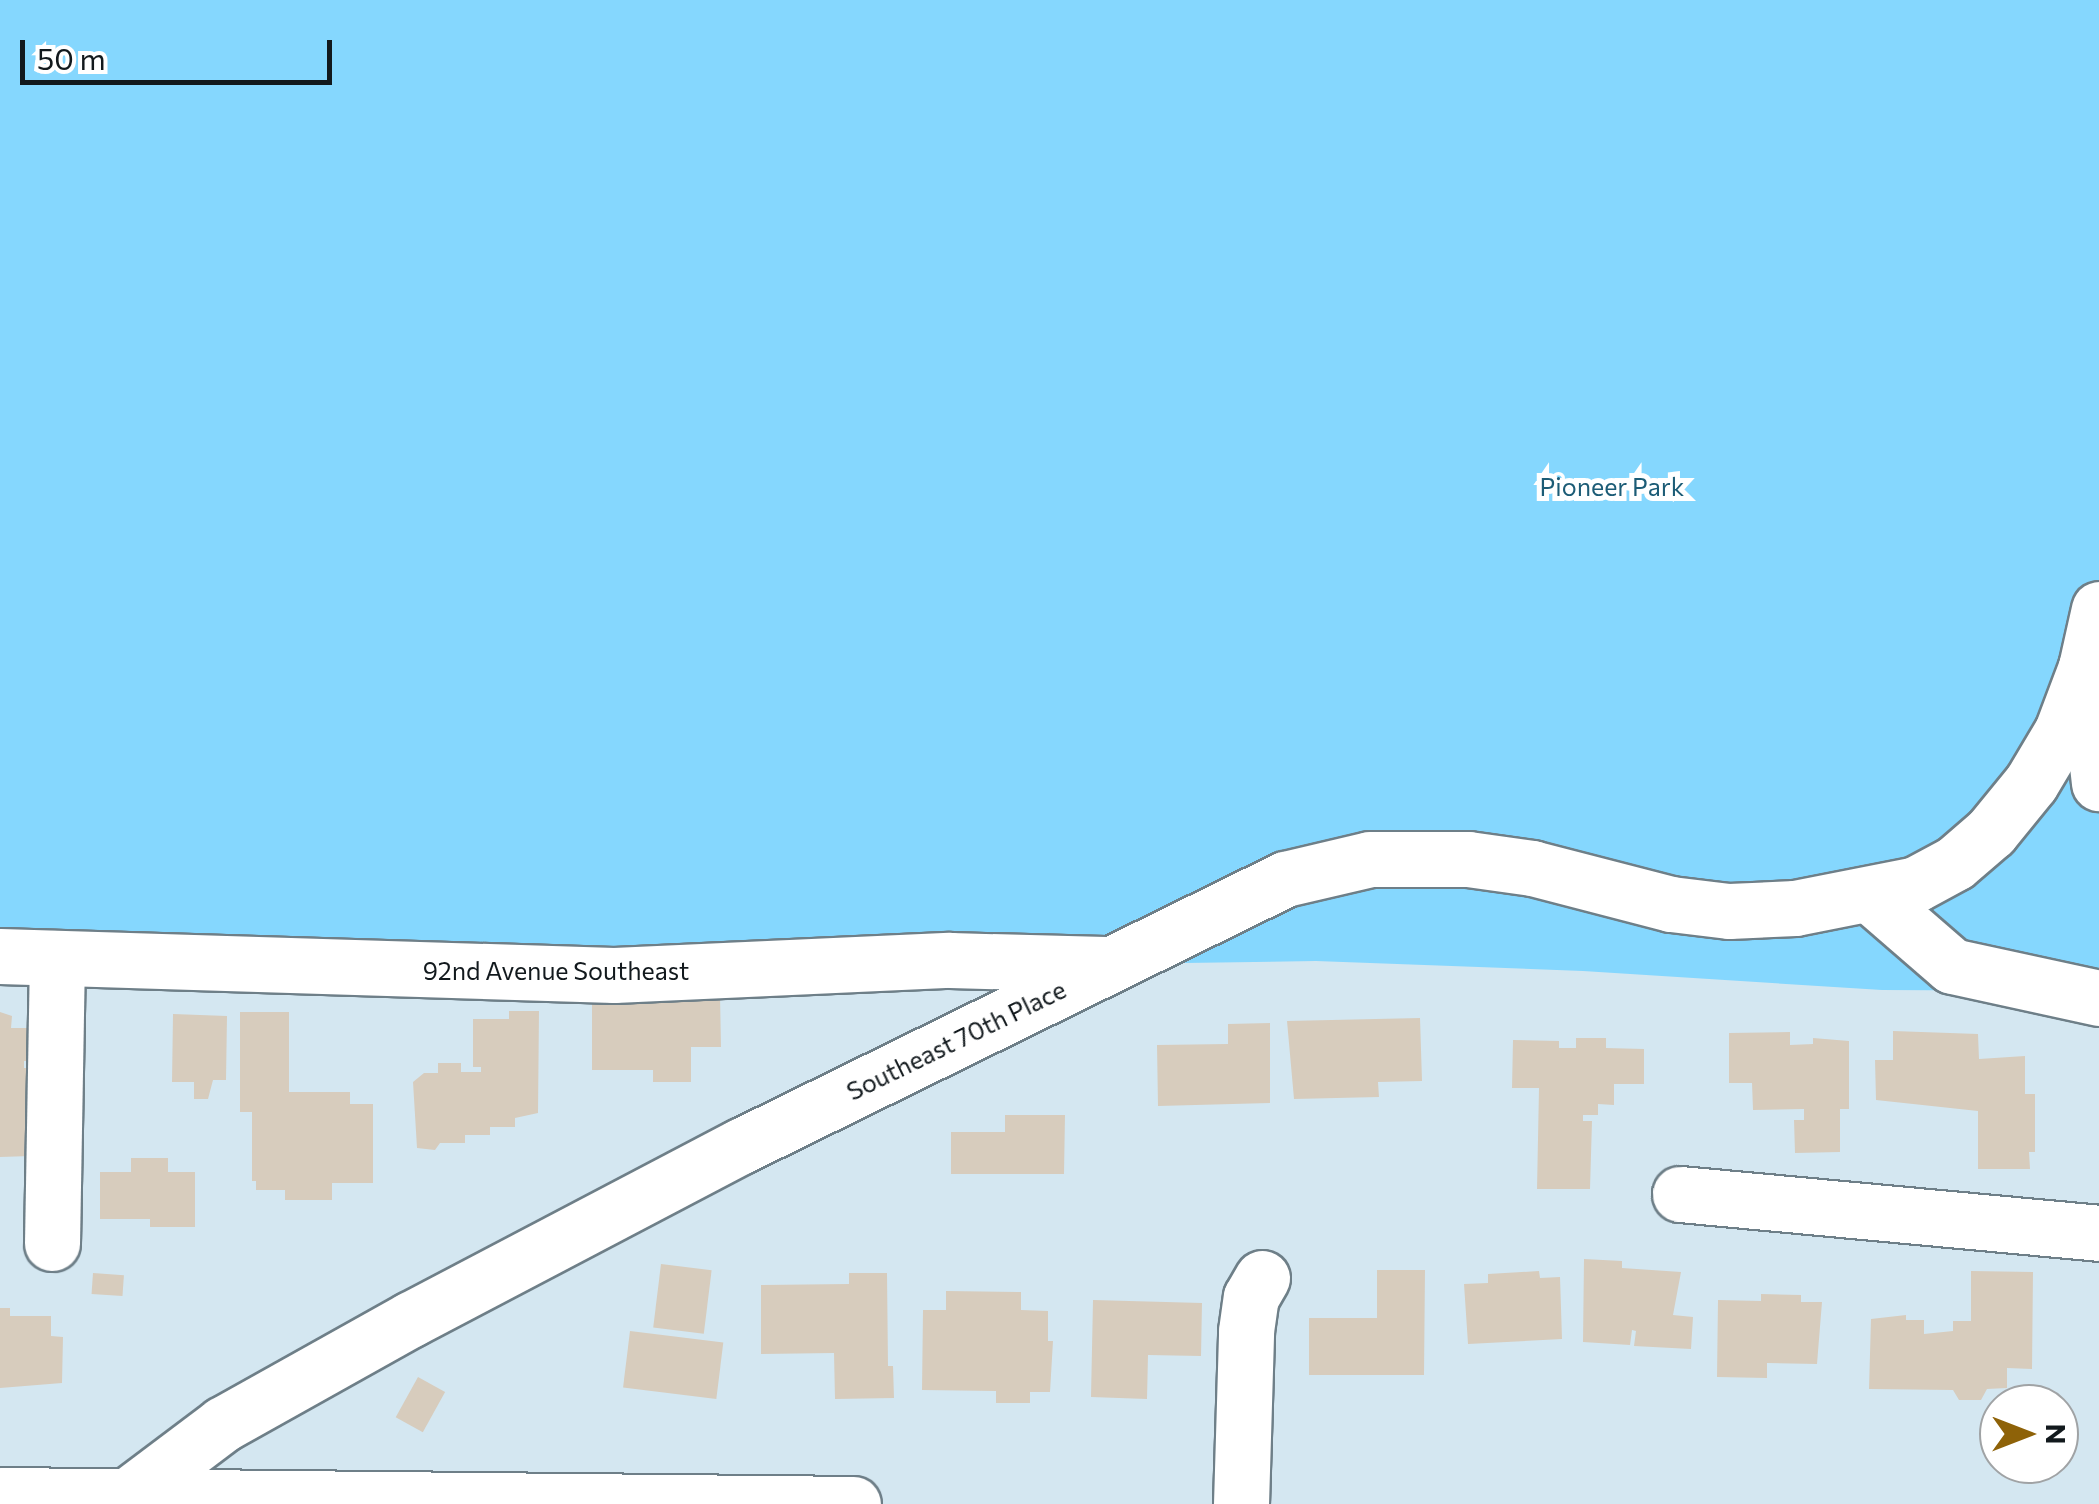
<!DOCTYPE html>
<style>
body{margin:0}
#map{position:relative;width:2099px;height:1504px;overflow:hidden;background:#d4e7f1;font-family:Commissioner,sans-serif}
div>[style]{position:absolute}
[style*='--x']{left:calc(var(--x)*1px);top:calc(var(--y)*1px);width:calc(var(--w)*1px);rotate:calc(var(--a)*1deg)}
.green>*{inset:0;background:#85d7fe}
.building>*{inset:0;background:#d7ccbd;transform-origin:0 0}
.roads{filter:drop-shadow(2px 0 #6e7f88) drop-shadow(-2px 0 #6e7f88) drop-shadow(0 2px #6e7f88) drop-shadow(0 -2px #6e7f88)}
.minor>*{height:55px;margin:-27.5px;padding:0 27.5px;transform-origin:27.5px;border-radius:27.5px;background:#fff}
span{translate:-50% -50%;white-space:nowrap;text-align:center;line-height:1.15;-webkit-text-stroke:10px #fff;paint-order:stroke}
.park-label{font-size:25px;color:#1c5c76}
.street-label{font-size:25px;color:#12191d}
.north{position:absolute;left:1979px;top:1384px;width:100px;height:100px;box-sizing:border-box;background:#fff;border:2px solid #a0a3a5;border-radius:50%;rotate:90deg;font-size:28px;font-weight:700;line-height:40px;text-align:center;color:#12191d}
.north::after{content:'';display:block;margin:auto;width:35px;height:45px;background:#8e6208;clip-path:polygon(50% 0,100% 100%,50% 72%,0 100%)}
.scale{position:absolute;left:20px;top:40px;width:312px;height:45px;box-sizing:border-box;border:5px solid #12191d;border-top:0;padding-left:12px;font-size:30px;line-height:35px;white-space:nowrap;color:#12191d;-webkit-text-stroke:8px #fff;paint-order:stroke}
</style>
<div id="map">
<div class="green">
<div style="clip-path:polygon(0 0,2099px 0,2099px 991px,1882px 990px,1583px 971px,1316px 961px,1113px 964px,0 945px)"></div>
</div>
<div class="building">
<div style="clip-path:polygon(720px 994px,721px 1047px,691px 1047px,691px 1082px,653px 1082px,653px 1070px,592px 1070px,592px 999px,671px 1001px,671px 995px)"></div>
<div style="clip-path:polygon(509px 1011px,539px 1011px,538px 1113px,515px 1118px,515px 1127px,490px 1127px,490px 1135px,465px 1135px,465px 1143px,440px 1143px,435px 1150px,417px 1148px,413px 1082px,424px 1073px,438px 1073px,438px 1063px,461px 1063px,461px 1072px,481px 1072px,481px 1067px,473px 1067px,473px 1019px,509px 1019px)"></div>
<div style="clip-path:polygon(0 1012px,12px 1016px,11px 1028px,34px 1028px,34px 1061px,24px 1061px,24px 1068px,36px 1068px,31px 1156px,0 1157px)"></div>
<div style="clip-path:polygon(240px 1012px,289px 1012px,289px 1092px,350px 1092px,350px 1104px,373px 1104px,373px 1183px,332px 1183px,332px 1200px,285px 1200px,285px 1190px,256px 1190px,256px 1181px,252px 1181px,252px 1112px,240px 1112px)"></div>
<div style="clip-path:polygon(173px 1014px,227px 1016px,226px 1080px,213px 1080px,208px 1099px,194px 1099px,194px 1082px,172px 1082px)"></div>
<div style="clip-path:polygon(1420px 1018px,1422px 1081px,1378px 1082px,1379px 1097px,1294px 1099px,1287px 1021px)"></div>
<div style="clip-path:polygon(1270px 1023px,1270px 1103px,1158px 1106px,1157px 1045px,1228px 1044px,1228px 1024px)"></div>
<div style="clip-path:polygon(1893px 1031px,1978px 1034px,1979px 1059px,2025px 1056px,2025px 1094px,2035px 1094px,2035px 1152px,2029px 1152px,2030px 1169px,1978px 1169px,1978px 1111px,1876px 1100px,1875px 1060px,1893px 1060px)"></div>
<div style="clip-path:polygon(1790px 1032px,1790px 1045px,1813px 1044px,1813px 1038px,1849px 1041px,1849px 1109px,1840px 1109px,1840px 1152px,1795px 1153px,1794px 1120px,1804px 1120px,1804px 1109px,1753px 1110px,1752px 1083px,1729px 1083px,1729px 1033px)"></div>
<div style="clip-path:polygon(1576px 1038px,1606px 1038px,1606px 1048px,1644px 1049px,1644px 1084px,1614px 1084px,1614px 1105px,1598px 1104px,1598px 1115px,1583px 1115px,1583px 1121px,1592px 1121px,1590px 1189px,1537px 1189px,1539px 1088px,1512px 1088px,1513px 1040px,1559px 1041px,1559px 1048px,1576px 1048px)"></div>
<div style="clip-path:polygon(1005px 1115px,1065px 1115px,1064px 1174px,951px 1174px,951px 1132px,1005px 1132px)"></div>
<div style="clip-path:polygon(131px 1158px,168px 1158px,168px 1172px,195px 1172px,195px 1227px,150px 1227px,150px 1219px,100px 1219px,100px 1172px,131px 1172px)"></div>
<div style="clip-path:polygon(1584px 1259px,1622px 1261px,1622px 1268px,1681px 1272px,1673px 1315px,1693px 1317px,1691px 1349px,1634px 1346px,1636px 1331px,1632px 1330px,1630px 1345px,1583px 1342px)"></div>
<div style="left:661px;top:1264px;width:51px;height:64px;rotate:7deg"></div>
<div style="clip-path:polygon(1377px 1270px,1425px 1270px,1424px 1375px,1309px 1375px,1309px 1318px,1377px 1318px)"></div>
<div style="clip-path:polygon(1539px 1271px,1540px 1278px,1560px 1277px,1562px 1339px,1468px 1344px,1464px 1284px,1488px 1283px,1488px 1274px)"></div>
<div style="clip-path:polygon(1971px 1271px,2033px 1272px,2032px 1369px,2007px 1368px,2007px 1388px,1987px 1389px,1981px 1400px,1959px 1400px,1953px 1390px,1869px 1389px,1871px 1319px,1906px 1315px,1906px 1320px,1924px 1320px,1924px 1334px,1953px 1331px,1953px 1321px,1971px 1321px)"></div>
<div style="left:93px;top:1273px;width:31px;height:21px;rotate:4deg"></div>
<div style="clip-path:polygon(849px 1273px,887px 1273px,888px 1366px,893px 1366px,894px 1398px,835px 1399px,834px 1353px,761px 1354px,761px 1285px,849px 1284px)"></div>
<div style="clip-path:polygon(946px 1291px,1021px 1292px,1021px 1310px,1048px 1311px,1048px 1341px,1053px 1341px,1050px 1392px,1030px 1392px,1030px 1403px,996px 1403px,996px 1391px,922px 1390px,923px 1310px,946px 1310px)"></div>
<div style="clip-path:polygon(1761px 1294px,1801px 1295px,1801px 1302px,1822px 1302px,1817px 1364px,1767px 1363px,1767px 1378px,1717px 1377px,1718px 1300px,1761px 1301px)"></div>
<div style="clip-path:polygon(1093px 1300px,1202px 1303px,1201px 1356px,1148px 1355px,1147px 1399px,1091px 1397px)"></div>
<div style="clip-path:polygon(0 1308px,10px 1308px,10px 1316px,51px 1316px,51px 1336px,63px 1337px,62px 1383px,0 1388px)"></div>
<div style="left:630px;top:1331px;width:94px;height:57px;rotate:7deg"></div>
<div style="left:418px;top:1377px;width:31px;height:46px;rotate:29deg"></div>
</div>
<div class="roads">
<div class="minor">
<div style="--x:2099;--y:609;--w:59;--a:102.6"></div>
<div style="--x:2086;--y:667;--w:117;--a:83.6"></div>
<div style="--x:1870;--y:895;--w:108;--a:40.9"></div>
<div style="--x:1952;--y:966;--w:150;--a:12.3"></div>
<div style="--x:0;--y:956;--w:614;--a:1.77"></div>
<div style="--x:614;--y:975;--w:336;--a:-2.6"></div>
<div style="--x:950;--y:960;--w:155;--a:1.5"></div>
<div style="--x:1680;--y:1194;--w:421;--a:5.3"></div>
<div style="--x:52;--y:1243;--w:285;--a:-89"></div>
<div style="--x:0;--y:1495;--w:853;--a:0.6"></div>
<div style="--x:117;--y:1504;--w:133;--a:-37"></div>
<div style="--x:223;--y:1424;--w:215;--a:-29.2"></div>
<div style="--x:411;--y:1319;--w:373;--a:-27.7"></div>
<div style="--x:741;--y:1146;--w:606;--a:-26.14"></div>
<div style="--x:1285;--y:879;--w:87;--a:-13.2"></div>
<div style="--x:1370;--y:859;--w:98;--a:0"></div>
<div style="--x:1468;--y:859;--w:65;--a:8"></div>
<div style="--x:1532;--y:868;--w:144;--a:14.5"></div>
<div style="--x:1671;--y:904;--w:58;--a:6.9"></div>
<div style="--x:1729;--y:911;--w:66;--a:-2.6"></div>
<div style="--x:1795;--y:908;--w:123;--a:-11.2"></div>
<div style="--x:1916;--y:884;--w:44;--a:-28.3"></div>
<div style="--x:1955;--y:863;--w:48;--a:-40.7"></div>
<div style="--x:1991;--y:832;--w:63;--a:-50.8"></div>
<div style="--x:2031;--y:783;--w:61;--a:-59.2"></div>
<div style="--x:2062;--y:731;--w:68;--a:-69.4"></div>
<div style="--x:1241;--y:1504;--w:173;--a:-88.3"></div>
<div style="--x:1246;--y:1331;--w:34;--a:-82"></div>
<div style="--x:1251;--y:1297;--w:22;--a:-60"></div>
</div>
</div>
<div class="park-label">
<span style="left:1612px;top:486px">Pioneer Park</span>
</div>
<div class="street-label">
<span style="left:556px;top:970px">92nd Avenue Southeast</span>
<span style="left:956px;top:1040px;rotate:-26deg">Southeast 70th Place</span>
</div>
<div class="north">N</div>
<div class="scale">50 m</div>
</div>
